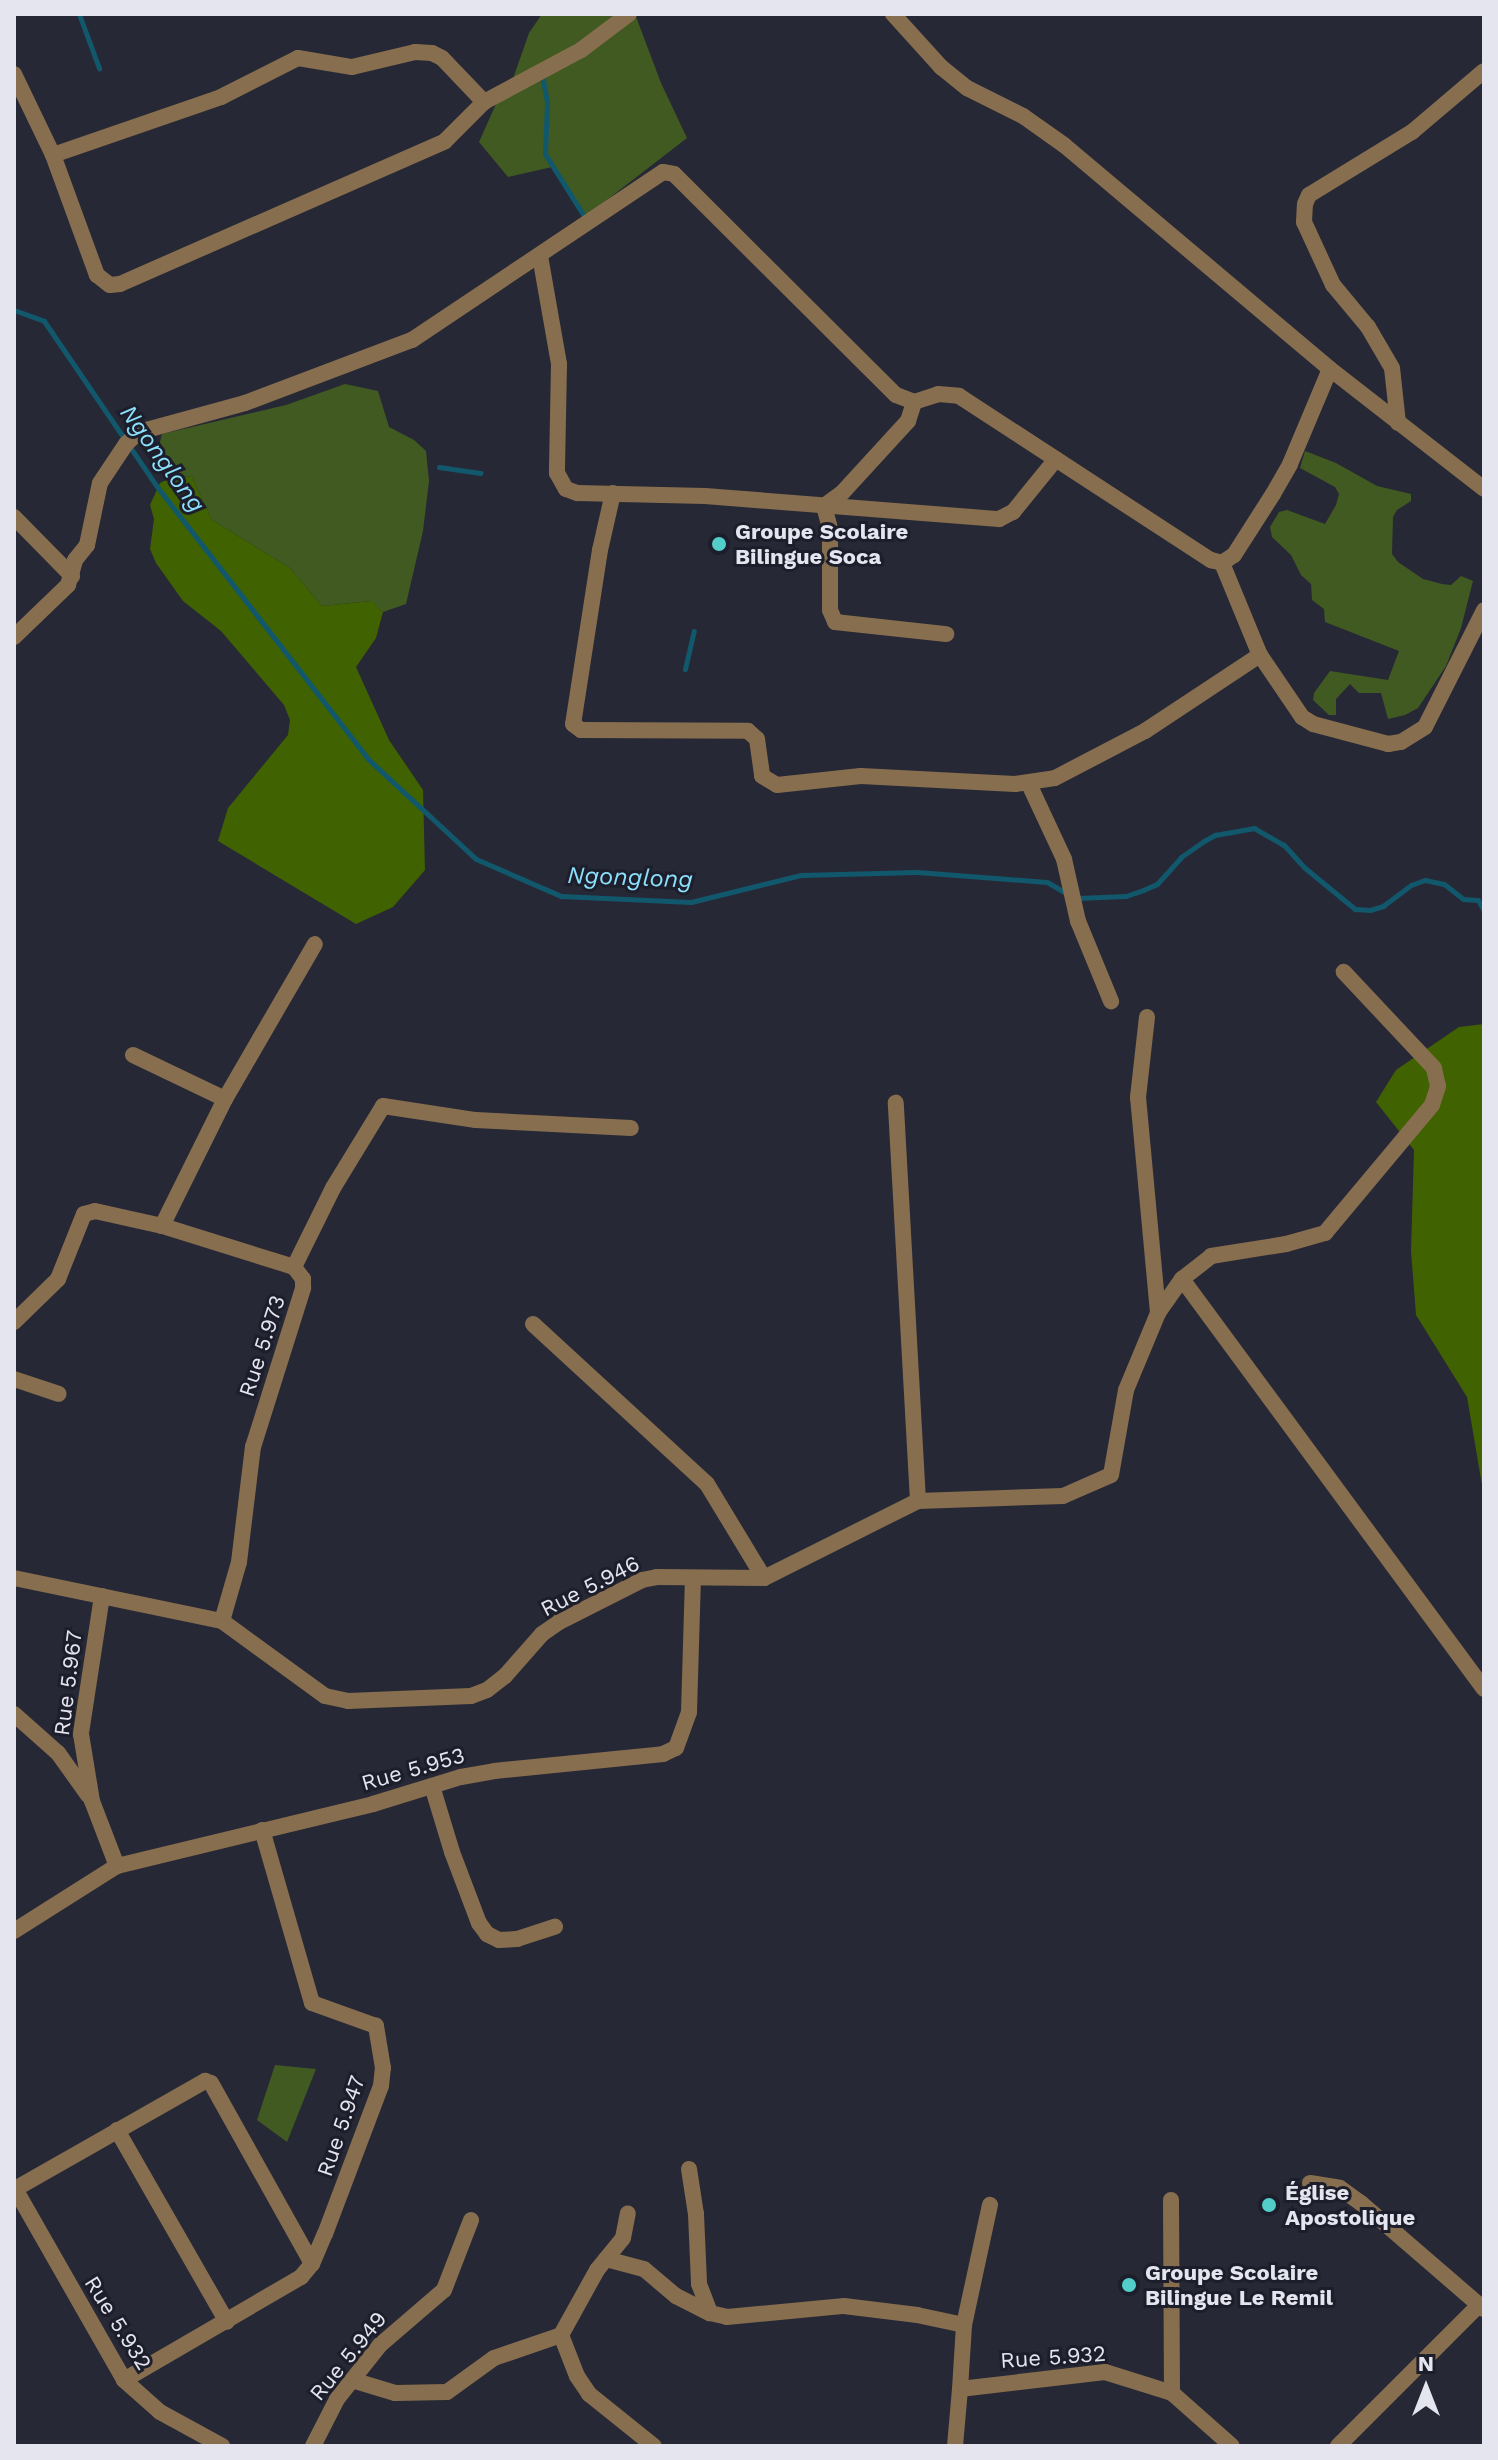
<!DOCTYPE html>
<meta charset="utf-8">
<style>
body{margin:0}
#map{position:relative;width:1498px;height:2460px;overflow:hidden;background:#272835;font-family:"Work Sans",sans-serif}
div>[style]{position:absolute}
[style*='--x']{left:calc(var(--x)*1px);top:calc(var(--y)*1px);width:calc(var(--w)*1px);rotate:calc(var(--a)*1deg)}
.green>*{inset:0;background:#415a21}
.forest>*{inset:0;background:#406200}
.stream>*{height:5px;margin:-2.5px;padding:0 2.5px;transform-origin:2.5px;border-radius:2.5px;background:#11586c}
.minor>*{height:16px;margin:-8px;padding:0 8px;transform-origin:8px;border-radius:8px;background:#876e4f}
.dots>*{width:22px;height:22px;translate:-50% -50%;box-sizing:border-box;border:4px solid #1d1e2b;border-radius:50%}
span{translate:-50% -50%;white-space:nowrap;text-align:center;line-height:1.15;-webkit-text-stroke:6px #1d1e2b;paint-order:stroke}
.poi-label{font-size:22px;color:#e4e5ef;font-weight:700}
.left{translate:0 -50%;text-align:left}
.street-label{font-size:22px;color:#e4e5ef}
.water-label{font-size:24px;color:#8ce0fc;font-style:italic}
.frame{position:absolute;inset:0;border:16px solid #e4e5ef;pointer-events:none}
.north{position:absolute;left:1386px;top:2348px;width:80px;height:80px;-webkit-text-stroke:6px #1d1e2b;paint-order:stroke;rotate:0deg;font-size:22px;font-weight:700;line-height:32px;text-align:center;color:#e4e5ef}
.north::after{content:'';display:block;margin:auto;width:28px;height:36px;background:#e4e5ef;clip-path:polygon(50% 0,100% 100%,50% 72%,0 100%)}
</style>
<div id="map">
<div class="green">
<div style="clip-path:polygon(542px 14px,635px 14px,661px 83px,687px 138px,586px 216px,552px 167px,508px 177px,479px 142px,496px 104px,509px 90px,529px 33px)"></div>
<div style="clip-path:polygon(345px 384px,378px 391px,389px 427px,414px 440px,426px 451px,429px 481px,423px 531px,406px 604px,383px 612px,371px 601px,322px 606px,290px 568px,212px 520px,192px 477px,174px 476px,157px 453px,162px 434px,286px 405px)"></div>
<div style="clip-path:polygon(1305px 451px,1336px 463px,1377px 486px,1411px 494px,1411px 501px,1397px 510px,1393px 517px,1392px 554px,1398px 562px,1423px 579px,1442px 584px,1451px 585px,1461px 576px,1473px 581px,1461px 628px,1446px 666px,1418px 708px,1405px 715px,1388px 719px,1381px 693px,1359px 693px,1350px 684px,1336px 699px,1336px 715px,1329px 715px,1313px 700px,1314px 693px,1330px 671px,1388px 680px,1399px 651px,1325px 622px,1324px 609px,1312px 600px,1311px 584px,1301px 575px,1291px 555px,1272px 537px,1270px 527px,1279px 512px,1287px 510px,1325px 524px,1336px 505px,1339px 494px,1335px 487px,1300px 468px)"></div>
<div style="clip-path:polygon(275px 2065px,316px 2069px,287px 2142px,257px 2120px)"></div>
</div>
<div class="forest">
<div style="clip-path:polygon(174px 476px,192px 477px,212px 520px,290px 568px,322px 606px,372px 601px,383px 612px,376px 638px,356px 667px,389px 740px,423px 790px,425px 870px,393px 907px,356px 924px,218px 841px,228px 808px,288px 735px,290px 720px,284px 705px,221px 631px,183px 601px,156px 563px,150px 549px,154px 519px,150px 505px,160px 483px)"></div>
<div style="clip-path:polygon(1484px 1024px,1484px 1539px,1482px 1485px,1467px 1397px,1416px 1315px,1411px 1251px,1414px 1150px,1376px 1102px,1396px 1070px,1459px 1027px)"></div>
</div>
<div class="stream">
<div style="--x:79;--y:14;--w:58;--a:69.7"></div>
<div style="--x:542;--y:74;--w:28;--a:80"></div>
<div style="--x:547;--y:102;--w:52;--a:92.2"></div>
<div style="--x:545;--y:154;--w:77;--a:57.8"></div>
<div style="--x:14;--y:310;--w:32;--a:20"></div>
<div style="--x:44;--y:321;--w:202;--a:55.7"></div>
<div style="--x:158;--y:488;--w:343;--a:52.2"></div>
<div style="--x:368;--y:759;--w:147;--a:42.8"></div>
<div style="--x:476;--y:859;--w:93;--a:23.5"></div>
<div style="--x:561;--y:896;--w:130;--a:2.6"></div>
<div style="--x:691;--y:902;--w:113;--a:-13.8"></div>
<div style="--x:801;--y:875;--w:116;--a:-1.5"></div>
<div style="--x:917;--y:872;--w:130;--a:4.4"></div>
<div style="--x:1047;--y:882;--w:24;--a:30"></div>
<div style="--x:439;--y:467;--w:42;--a:8.1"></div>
<div style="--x:685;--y:669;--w:39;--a:-77"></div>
<div style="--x:1077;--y:898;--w:49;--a:-2.3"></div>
<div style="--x:1126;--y:896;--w:18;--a:-19"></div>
<div style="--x:1143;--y:890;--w:15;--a:-23"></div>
<div style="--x:1157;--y:884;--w:36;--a:-48"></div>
<div style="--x:1181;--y:857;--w:28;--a:-35"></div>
<div style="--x:1204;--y:841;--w:13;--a:-29"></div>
<div style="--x:1215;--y:835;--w:40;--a:-10"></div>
<div style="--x:1254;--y:828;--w:34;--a:30"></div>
<div style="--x:1284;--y:845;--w:31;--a:48"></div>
<div style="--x:1305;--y:868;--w:65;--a:39.4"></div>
<div style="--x:1355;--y:909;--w:15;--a:4"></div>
<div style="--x:1370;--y:910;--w:14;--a:-17"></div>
<div style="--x:1383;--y:906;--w:35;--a:-37"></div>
<div style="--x:1411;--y:885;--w:15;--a:-20"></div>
<div style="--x:1425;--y:880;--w:19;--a:12"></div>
<div style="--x:1444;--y:884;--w:24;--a:38"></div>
<div style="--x:1463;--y:899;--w:15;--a:4"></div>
<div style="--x:1478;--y:900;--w:13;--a:61"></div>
</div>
<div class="minor">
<div style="--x:893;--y:14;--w:72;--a:47.8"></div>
<div style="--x:941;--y:67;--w:33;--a:39"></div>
<div style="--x:967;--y:88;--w:63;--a:26.6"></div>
<div style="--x:1023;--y:116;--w:50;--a:35.3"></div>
<div style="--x:1064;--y:145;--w:348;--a:40.1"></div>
<div style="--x:1330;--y:369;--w:195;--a:37.9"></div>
<div style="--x:14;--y:74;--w:90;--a:64.3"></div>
<div style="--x:53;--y:155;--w:128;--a:69.9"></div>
<div style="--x:97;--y:275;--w:16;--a:38"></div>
<div style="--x:110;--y:285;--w:10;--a:-6"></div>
<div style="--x:120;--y:284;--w:355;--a:-23.7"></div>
<div style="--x:445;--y:141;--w:55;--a:-45"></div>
<div style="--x:484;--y:102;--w:110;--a:-28.2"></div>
<div style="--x:581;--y:50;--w:60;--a:-36.9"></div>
<div style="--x:53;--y:155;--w:178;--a:-19"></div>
<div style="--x:221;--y:97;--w:86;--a:-26.9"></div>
<div style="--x:298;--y:58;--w:55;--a:9.5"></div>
<div style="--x:352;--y:67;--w:65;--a:-13.4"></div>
<div style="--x:415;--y:52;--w:17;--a:3"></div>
<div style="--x:432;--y:53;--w:11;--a:27"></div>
<div style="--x:442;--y:58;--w:61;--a:46.3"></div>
<div style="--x:540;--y:256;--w:110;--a:80"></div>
<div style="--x:559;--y:364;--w:109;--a:91.1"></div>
<div style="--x:557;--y:473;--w:18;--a:61"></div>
<div style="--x:566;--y:489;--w:12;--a:20"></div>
<div style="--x:577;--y:493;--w:128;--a:1.3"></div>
<div style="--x:705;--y:496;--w:295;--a:4.5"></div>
<div style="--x:999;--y:519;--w:16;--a:-27"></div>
<div style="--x:1013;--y:512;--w:68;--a:-50.9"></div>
<div style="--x:1398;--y:423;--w:55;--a:-96.2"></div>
<div style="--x:1392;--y:368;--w:48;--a:-120.3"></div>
<div style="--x:1368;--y:327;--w:55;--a:-129.8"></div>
<div style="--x:1333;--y:285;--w:69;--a:-114.7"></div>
<div style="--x:1304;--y:222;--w:18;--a:-87"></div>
<div style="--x:1305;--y:204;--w:10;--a:-66"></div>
<div style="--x:1309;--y:195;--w:121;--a:-31.5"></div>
<div style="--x:1412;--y:132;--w:94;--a:-40.3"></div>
<div style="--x:613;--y:493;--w:58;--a:102.8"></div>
<div style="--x:600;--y:550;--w:176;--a:98.8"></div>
<div style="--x:573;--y:724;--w:10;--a:37"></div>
<div style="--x:581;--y:730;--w:167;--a:0.3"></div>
<div style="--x:748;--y:731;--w:12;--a:42"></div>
<div style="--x:757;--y:739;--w:37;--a:82"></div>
<div style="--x:762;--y:776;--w:17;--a:31"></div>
<div style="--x:777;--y:785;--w:84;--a:-6.1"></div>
<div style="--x:861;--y:776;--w:154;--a:3"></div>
<div style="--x:1015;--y:784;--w:40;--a:-8.5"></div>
<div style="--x:1055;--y:778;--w:102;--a:-27.6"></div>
<div style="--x:1145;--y:731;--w:138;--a:-33.5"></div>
<div style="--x:824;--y:506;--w:24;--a:75"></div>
<div style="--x:830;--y:529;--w:81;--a:90"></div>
<div style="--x:830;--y:610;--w:13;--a:67"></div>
<div style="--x:835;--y:622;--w:112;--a:6.2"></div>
<div style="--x:824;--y:506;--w:22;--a:-36"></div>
<div style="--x:842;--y:493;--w:98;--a:-47.5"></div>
<div style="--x:908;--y:421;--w:20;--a:-72"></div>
<div style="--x:14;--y:517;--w:83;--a:45.5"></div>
<div style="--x:1222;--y:563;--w:100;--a:67.6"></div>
<div style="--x:1260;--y:655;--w:75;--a:55.9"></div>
<div style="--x:1302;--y:717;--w:13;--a:32"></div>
<div style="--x:1313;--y:724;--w:78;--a:14.9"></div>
<div style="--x:1388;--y:744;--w:13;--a:-9"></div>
<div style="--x:1401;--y:742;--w:28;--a:-32"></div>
<div style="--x:1425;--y:727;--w:131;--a:-63.2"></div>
<div style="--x:14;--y:637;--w:75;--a:-43.9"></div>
<div style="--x:68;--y:585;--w:26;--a:-74"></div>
<div style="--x:75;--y:560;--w:19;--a:-51"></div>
<div style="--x:87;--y:545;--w:63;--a:-78.2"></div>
<div style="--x:100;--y:483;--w:47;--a:-56.3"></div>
<div style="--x:126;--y:444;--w:18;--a:-43"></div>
<div style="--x:139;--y:432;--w:110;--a:-15.3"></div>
<div style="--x:245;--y:403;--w:178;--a:-20.7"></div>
<div style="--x:412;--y:340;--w:302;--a:-33.8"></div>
<div style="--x:663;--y:172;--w:11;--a:10"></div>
<div style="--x:674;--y:174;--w:313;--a:44.9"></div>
<div style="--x:896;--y:395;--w:19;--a:21"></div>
<div style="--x:914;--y:402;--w:25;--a:-18"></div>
<div style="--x:938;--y:394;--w:21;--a:5"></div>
<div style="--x:959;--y:396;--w:301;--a:33.1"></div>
<div style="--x:1211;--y:560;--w:11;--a:15"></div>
<div style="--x:1222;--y:563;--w:14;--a:-34"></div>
<div style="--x:1234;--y:555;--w:72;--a:-57.4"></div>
<div style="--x:1273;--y:494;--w:34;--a:-60"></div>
<div style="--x:1290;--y:464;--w:103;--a:-67.2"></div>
<div style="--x:1029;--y:784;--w:83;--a:65"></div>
<div style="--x:1064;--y:859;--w:64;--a:77.3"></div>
<div style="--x:1078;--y:921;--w:87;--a:67.6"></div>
<div style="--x:1147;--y:1017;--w:81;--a:96.4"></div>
<div style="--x:1138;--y:1097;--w:217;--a:84.7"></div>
<div style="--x:133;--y:1055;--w:102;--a:25.6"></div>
<div style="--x:294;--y:1267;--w:88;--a:-63.7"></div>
<div style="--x:333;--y:1188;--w:96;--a:-58.6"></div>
<div style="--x:383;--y:1106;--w:94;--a:8.6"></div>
<div style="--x:476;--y:1120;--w:155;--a:3"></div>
<div style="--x:1182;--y:1279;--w:509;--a:53.63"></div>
<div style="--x:14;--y:1322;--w:62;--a:-44.3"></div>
<div style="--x:58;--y:1279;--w:70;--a:-68.2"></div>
<div style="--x:84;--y:1214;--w:11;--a:-15"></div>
<div style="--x:95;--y:1211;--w:69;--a:12.6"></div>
<div style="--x:533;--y:1324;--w:236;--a:42.6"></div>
<div style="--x:707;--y:1484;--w:110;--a:58.8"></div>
<div style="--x:14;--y:1379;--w:47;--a:18.4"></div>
<div style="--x:918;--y:1501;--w:145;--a:-2"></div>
<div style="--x:1063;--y:1496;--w:52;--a:-23.6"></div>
<div style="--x:1111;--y:1475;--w:86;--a:-80"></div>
<div style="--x:1126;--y:1390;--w:83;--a:-67.4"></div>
<div style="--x:1158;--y:1313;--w:42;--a:-54.8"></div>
<div style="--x:1182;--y:1279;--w:37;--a:-38"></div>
<div style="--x:1211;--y:1256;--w:76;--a:-9.1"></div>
<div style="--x:1286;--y:1244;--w:41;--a:-15.8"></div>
<div style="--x:1325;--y:1233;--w:167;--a:-50.1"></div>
<div style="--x:1432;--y:1105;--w:20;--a:-72"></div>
<div style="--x:1438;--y:1086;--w:18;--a:-103"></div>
<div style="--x:1434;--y:1068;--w:132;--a:-133.2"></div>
<div style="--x:14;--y:1578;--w:212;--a:11.7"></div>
<div style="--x:222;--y:1621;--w:127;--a:36.1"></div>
<div style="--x:325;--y:1696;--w:24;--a:12"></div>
<div style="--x:348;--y:1701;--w:123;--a:-2.3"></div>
<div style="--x:471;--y:1696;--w:17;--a:-21"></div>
<div style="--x:487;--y:1690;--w:23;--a:-38"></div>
<div style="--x:505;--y:1676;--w:56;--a:-48.6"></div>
<div style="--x:542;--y:1634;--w:21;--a:-35"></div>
<div style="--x:559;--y:1622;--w:93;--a:-26.8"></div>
<div style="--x:642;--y:1580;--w:15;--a:-11"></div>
<div style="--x:657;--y:1577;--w:107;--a:0.5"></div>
<div style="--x:764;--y:1578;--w:172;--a:-26.6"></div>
<div style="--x:918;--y:1501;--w:399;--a:-93.2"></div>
<div style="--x:102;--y:1596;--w:140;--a:98.7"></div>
<div style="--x:81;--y:1734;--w:68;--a:80.7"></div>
<div style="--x:92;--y:1801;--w:70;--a:69"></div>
<div style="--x:222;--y:1621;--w:61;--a:-73.9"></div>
<div style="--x:239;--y:1562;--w:116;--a:-83.1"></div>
<div style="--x:253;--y:1447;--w:167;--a:-72.5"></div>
<div style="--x:303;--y:1288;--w:9;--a:-90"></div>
<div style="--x:303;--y:1279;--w:15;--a:-127"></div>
<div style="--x:294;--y:1267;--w:138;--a:-162.7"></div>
<div style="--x:162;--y:1226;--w:142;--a:-63.6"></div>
<div style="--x:225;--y:1099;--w:179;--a:-59.9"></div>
<div style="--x:14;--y:1714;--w:59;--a:41.6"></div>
<div style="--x:58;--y:1753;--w:52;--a:54.5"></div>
<div style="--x:432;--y:1786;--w:69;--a:73.1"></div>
<div style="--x:452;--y:1852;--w:76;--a:69.2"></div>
<div style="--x:479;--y:1923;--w:14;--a:54"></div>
<div style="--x:487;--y:1934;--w:13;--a:27"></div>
<div style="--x:499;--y:1940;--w:18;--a:-3"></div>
<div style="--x:517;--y:1939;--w:40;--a:-18"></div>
<div style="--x:14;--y:1931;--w:122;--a:-32.3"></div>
<div style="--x:117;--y:1866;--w:263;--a:-13.6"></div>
<div style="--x:373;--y:1804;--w:92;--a:-17.1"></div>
<div style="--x:461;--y:1777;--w:34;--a:-10"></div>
<div style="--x:494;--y:1771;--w:170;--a:-5.7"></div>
<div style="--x:663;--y:1754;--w:14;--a:-25"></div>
<div style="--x:676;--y:1748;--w:38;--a:-70"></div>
<div style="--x:689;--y:1712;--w:134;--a:-88.3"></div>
<div style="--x:117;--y:2130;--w:221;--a:60.2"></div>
<div style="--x:689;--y:2169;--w:46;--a:81.2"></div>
<div style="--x:696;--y:2214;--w:70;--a:87.5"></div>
<div style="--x:699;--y:2284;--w:31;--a:69"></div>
<div style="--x:710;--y:2313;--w:17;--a:13"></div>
<div style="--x:727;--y:2317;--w:118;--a:-5.4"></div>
<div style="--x:844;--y:2306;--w:74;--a:7"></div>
<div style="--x:917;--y:2315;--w:48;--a:12"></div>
<div style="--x:1310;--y:2183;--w:30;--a:9"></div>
<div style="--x:1340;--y:2188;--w:26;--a:36"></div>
<div style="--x:1361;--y:2203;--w:162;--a:40.8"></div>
<div style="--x:14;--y:2187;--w:222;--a:60.3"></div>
<div style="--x:124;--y:2380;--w:48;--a:41.6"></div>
<div style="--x:160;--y:2412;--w:71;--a:28.7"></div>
<div style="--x:15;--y:2189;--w:219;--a:-29.6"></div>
<div style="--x:205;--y:2081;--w:6;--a:18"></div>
<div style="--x:211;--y:2083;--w:207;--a:60.8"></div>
<div style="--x:1171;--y:2200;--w:193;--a:89.7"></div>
<div style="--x:606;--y:2259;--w:39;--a:15"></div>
<div style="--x:644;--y:2269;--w:42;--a:40.2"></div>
<div style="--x:676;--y:2296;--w:38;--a:27"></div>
<div style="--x:561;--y:2335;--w:74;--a:-61"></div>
<div style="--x:597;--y:2270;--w:41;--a:-50.9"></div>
<div style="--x:623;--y:2238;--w:25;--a:-79"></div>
<div style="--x:124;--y:2380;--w:205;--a:-30.2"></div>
<div style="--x:301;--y:2277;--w:17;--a:-50"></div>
<div style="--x:312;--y:2264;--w:33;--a:-67"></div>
<div style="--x:325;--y:2234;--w:158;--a:-69.3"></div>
<div style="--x:381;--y:2086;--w:18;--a:-84"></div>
<div style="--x:383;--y:2068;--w:43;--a:-99.5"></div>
<div style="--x:376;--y:2026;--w:68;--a:-160.2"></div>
<div style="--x:312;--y:2003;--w:180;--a:-106.1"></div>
<div style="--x:352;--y:2380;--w:45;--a:16.8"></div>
<div style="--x:395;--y:2393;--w:52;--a:-1.1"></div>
<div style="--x:447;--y:2392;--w:58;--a:-35.9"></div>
<div style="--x:494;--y:2358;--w:71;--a:-18.9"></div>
<div style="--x:561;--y:2335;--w:44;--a:68.7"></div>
<div style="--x:577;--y:2376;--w:22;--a:56"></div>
<div style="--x:589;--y:2394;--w:83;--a:38.7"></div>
<div style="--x:960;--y:2389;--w:64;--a:-86.4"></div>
<div style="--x:964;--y:2325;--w:123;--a:-77.8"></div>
<div style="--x:313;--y:2446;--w:53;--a:-62.9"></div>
<div style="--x:337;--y:2399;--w:69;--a:-51.5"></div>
<div style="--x:380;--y:2345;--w:84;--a:-40.7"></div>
<div style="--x:444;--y:2290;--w:75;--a:-68.9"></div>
<div style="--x:955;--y:2446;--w:57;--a:-85"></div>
<div style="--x:960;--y:2389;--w:146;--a:-6.7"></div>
<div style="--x:1105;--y:2372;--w:70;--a:17.4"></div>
<div style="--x:1172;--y:2393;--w:80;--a:41.5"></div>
<div style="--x:1338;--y:2446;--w:199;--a:-45"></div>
</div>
<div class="dots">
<div style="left:719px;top:544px;background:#53cdc9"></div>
<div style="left:1269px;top:2205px;background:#53cdc9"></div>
<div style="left:1129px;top:2285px;background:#53cdc9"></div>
</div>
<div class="poi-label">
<span class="left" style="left:735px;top:544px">Groupe Scolaire<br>Bilingue Soca</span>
<span class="left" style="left:1285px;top:2205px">Église<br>Apostolique</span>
<span class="left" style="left:1145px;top:2285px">Groupe Scolaire<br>Bilingue Le Remil</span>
</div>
<div class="street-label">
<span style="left:262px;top:1346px;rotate:-72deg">Rue 5.973</span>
<span style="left:590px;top:1586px;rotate:-27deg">Rue 5.946</span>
<span style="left:68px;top:1683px;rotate:-83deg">Rue 5.967</span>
<span style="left:413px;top:1769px;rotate:-16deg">Rue 5.953</span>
<span style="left:341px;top:2126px;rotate:-71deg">Rue 5.947</span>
<span style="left:118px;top:2323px;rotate:58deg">Rue 5.932</span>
<span style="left:348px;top:2356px;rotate:-51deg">Rue 5.949</span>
<span style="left:1053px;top:2357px;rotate:-4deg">Rue 5.932</span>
</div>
<div class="water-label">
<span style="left:162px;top:459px;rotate:54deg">Ngonglong</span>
<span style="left:630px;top:878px;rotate:2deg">Ngonglong</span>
</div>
<div class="frame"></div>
<div class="north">N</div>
</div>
